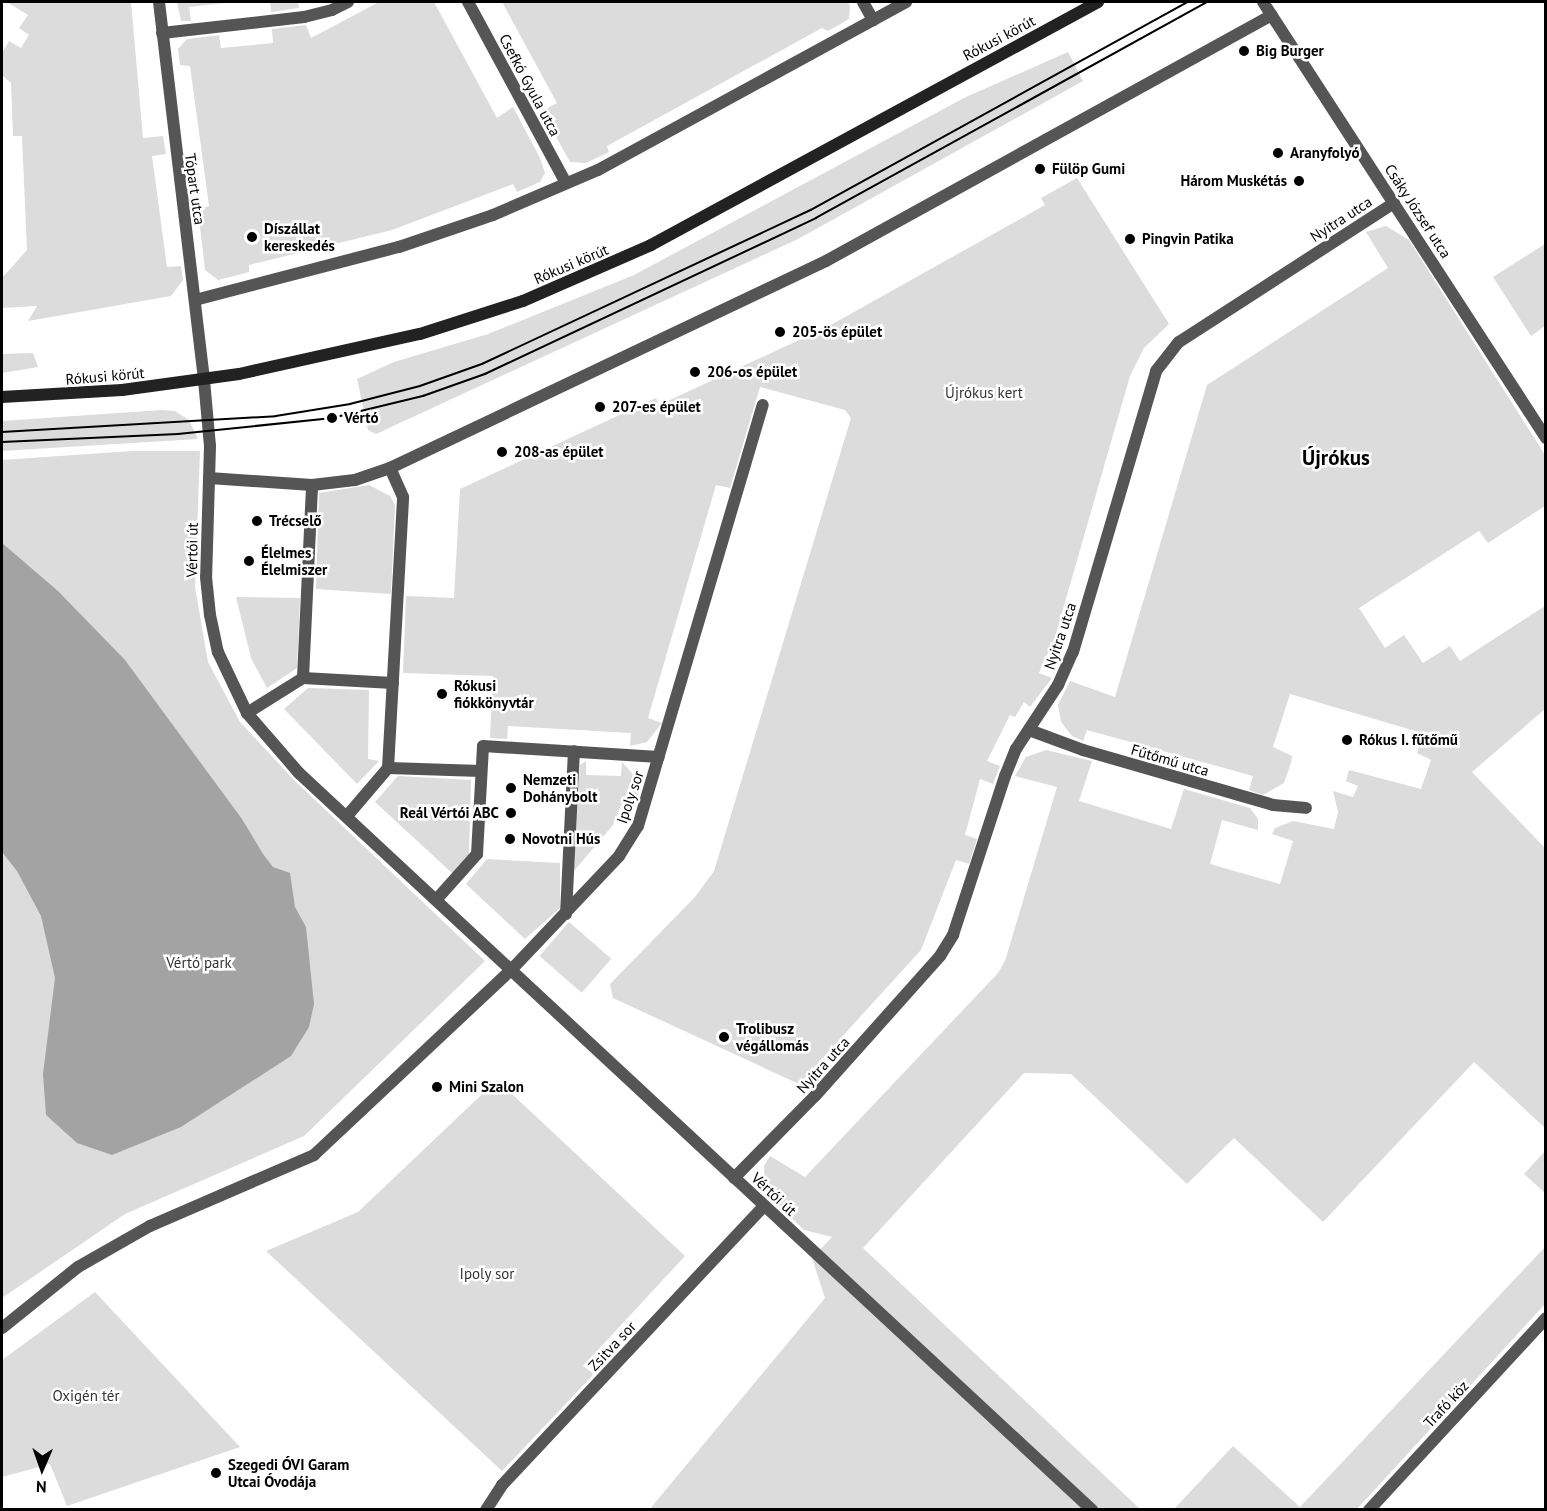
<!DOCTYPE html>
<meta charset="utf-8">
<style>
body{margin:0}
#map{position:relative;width:1547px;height:1511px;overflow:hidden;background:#fff;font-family:"PT Sans",sans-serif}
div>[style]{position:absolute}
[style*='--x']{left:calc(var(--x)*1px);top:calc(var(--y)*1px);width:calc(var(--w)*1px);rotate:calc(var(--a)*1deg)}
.green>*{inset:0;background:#dcdcdc;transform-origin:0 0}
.water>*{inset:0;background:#a3a3a3}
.minor>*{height:12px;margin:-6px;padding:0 6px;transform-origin:6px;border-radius:6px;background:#555}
.tertiary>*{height:12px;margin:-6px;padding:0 6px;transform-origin:6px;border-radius:6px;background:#555}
.secondary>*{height:12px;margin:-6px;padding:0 6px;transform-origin:6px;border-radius:6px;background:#222}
.tram>*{height:1.5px;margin:-0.75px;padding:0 0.75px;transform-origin:0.75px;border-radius:0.75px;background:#000}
.dots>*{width:16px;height:16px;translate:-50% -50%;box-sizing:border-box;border:3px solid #fff;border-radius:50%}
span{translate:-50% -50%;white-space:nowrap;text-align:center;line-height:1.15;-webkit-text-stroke:5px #fff;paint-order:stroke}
.street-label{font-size:15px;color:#000}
.poi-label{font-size:15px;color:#000;font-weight:700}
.left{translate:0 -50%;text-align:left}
.right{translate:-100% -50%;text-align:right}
.park-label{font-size:15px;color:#333}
.district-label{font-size:21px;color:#000;font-weight:700}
.frame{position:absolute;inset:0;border:3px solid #000;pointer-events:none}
.north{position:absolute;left:12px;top:1439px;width:60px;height:60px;-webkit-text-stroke:4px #fff;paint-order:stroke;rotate:182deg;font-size:16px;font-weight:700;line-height:24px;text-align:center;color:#000}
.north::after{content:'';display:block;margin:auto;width:21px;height:27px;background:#000;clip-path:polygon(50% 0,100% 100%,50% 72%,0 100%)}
</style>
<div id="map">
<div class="green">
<div style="clip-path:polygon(7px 2px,131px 2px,143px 138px,163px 136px,166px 154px,152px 156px,167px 267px,181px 266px,183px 280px,171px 296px,28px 321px,37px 306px,2px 308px,2px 278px,27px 250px,22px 136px,13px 136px,11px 83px,2px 75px,2px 53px,9px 41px,21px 48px,29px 35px,19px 28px,28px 15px)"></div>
<div style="clip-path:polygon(177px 2px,234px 2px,189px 7px,191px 21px,181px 21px)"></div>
<div style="clip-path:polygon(270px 2px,298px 2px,299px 8px,271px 12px)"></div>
<div style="clip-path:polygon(379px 2px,434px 2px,497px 118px,513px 107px,540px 158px,545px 173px,540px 182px,517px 192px,513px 184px,392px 230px,249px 265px,249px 272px,218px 280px,205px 270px,198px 210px,209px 206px,190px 66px,180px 65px,178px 49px,187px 39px,219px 35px,221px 48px,273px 43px,272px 29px,306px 25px,311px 38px)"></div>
<div style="clip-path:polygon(502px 2px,848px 2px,850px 6px,849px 19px,828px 31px,822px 28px,607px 146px,609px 152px,586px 163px,570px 162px,542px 111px,557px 103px)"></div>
<div style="clip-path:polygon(1068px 52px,1083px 81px,798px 239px,376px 434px,368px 430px,357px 379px,394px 362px,488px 334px,634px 275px,966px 97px)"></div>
<div style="clip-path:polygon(1077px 178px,1169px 324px,1144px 348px,1130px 376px,1055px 637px,1039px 673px,1052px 678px,1030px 707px,1024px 702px,1015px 717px,1010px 715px,987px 761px,1000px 766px,993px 784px,980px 779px,965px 835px,977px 839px,969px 864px,956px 860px,921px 950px,799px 1084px,613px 998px,610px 984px,695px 897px,714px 871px,851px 418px,845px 410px,760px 387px,730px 488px,716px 485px,648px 718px,662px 723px,647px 742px,630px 746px,631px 733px,508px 726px,507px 739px,490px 738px,493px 676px,403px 673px,406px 596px,454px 598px,460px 489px,656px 398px,659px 405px,829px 326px,1045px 205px,1041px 198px)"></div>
<div style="clip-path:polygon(1386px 226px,1409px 240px,1545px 455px,1545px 506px,1488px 543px,1479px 531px,1359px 608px,1385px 648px,1404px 635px,1423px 663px,1450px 646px,1460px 661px,1545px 606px,1545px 709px,1472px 772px,1545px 848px,1545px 1128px,1474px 1062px,1323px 1222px,1234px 1138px,1187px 1184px,1071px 1074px,1024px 1073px,863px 1248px,1140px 1509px,649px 1510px,825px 1298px,812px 1258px,832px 1237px,804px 1230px,765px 1192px,764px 1166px,770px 1156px,805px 1177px,998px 973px,1005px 961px,1057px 787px,1015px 776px,1026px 757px,1046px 750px,1092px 761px,1079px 801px,1171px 829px,1184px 789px,1250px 808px,1258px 819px,1258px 830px,1222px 820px,1210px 864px,1280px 884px,1293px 841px,1272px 834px,1275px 828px,1293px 821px,1334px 829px,1338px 812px,1333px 791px,1353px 797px,1358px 786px,1346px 781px,1349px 770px,1421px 789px,1431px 760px,1417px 753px,1422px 733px,1290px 694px,1273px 747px,1292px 756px,1291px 763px,1284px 783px,1263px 795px,1249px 790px,1253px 776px,1087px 730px,1083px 741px,1072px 736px,1061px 722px,1058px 705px,1070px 681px,1115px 697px,1207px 385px,1388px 268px,1366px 232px)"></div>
<div style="clip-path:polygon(1545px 244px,1545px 326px,1531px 336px,1493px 277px)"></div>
<div style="clip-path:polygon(33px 353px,38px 367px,2px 373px,2px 354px)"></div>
<div style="clip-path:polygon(162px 410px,175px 411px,189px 420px,198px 439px,2px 451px,2px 421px)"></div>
<div style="clip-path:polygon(132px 451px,200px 451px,195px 587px,208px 662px,240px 722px,295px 781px,485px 961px,304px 1136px,125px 1214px,2px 1298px,2px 460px)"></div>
<div style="clip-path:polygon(369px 485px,390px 496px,395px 505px,391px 594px,316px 589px,319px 493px)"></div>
<div style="clip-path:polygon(236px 597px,300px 598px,297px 668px,267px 688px,251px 658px)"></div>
<div style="clip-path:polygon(308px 688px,369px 690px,368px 759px,379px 761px,357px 784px,284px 709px)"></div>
<div style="clip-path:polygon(586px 761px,586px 775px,621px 776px,622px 762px,639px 781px,638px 798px,625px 796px,613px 825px,574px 871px,580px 765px)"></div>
<div style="clip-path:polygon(398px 776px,471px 780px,469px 854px,452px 873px,375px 802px)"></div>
<div style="clip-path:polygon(487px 859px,560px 863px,560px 908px,525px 939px,466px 884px)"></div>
<div style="left:569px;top:922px;width:56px;height:45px;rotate:41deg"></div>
<div style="clip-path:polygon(497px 1080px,685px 1256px,583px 1366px,594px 1374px,502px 1471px,266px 1251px,358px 1212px)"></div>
<div style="clip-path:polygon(1545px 1151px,1545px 1193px,1524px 1174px)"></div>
<div style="clip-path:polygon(1545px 1247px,1545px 1304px,1357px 1509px,1174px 1509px,1233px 1446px,1300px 1507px)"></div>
<div style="clip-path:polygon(95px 1292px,240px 1447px,67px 1506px,50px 1464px,2px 1477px,2px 1360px)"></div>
</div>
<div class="water">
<div style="clip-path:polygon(2px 543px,58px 591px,125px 660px,242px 819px,263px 854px,273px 867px,290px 873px,295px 907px,306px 927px,314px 1004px,309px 1027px,291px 1056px,181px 1127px,112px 1155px,77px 1143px,46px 1115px,43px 1074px,55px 978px,41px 916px,17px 871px,2px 852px)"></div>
</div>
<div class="minor">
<div style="--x:159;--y:2;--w:381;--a:83.2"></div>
<div style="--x:468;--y:2;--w:206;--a:61.6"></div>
<div style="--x:863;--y:2;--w:21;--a:61"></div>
<div style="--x:1263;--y:2;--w:520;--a:57.01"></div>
<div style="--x:162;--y:33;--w:143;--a:-6.4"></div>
<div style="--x:304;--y:17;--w:29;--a:-14"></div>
<div style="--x:332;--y:10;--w:18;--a:-27"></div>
<div style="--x:195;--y:300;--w:211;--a:-14.6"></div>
<div style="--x:399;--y:247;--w:99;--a:-18.8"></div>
<div style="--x:493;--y:215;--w:114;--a:-23.2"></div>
<div style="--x:598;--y:170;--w:351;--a:-28.6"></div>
<div style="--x:209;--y:478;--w:103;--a:3.9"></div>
<div style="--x:312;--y:485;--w:43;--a:-6.6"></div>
<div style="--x:355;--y:480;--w:37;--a:-19"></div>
<div style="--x:390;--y:468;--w:483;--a:-25.4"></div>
<div style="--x:826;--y:261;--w:509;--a:-28.88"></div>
<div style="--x:303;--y:678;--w:90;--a:3.2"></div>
<div style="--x:247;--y:713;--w:66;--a:-32"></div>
<div style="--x:303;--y:678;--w:193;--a:-87.3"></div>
<div style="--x:1029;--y:730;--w:58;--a:20.3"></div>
<div style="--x:1083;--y:750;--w:198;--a:16.1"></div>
<div style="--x:1273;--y:805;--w:33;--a:5"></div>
<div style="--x:388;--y:768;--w:93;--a:1.8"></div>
<div style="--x:347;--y:816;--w:63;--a:-49.5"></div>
<div style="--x:388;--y:768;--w:271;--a:-86.8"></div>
<div style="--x:403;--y:497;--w:32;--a:-114"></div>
<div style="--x:436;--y:900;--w:62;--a:-48.3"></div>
<div style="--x:477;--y:854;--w:108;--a:-86.8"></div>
<div style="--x:483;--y:746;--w:176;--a:3.6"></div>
<div style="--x:566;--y:914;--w:163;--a:-87.2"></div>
<div style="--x:734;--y:1178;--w:115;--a:-45.4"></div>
<div style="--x:815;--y:1096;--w:188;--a:-48.2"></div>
<div style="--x:940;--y:956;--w:25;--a:-58"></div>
<div style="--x:953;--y:935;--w:167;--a:-71.9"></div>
<div style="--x:1005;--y:776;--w:29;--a:-68"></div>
<div style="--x:1016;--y:749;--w:77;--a:-56.7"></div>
<div style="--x:1058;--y:685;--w:36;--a:-66"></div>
<div style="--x:1073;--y:652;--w:293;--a:-73.5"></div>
<div style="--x:1156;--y:371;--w:37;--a:-52"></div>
<div style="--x:1179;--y:342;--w:256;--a:-32.9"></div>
<div style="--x:2;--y:1328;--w:97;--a:-38.8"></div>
<div style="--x:78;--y:1267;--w:83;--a:-29.7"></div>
<div style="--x:150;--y:1226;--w:179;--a:-23.4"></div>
<div style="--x:314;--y:1155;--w:270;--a:-43.2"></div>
<div style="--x:511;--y:970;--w:157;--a:-46.5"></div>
<div style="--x:619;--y:856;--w:36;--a:-58"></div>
<div style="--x:638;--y:826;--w:439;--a:-73.5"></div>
<div style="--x:486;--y:1510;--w:30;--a:-57"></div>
<div style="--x:502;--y:1485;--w:383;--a:-46.8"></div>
<div style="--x:1369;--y:1510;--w:261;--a:-47.3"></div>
</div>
<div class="tertiary">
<div style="--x:204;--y:380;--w:66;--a:84.8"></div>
<div style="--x:210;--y:446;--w:131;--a:91.7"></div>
<div style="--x:206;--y:577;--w:38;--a:84"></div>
<div style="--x:210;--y:615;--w:38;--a:78"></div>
<div style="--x:218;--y:652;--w:68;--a:64.6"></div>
<div style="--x:247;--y:713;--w:79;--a:49.1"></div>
<div style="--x:299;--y:773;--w:1083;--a:42.9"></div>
</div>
<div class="secondary">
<div style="--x:2;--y:397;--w:120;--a:-3.3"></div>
<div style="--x:122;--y:390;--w:118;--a:-7.8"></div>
<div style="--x:239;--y:374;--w:185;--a:-12.5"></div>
<div style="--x:420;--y:334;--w:108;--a:-17.8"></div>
<div style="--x:523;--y:301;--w:140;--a:-23.6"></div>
<div style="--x:651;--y:245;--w:509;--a:-28.53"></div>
</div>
<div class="tram">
<div style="--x:2;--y:432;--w:274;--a:-3.3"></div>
<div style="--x:276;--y:416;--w:75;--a:-9.2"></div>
<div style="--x:350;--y:404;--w:72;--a:-14.4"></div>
<div style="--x:420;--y:386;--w:66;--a:-19.5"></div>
<div style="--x:482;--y:364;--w:363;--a:-25.1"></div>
<div style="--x:811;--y:210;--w:431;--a:-28.9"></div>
<div style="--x:2;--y:442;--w:176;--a:-2.6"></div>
<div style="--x:178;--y:434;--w:155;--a:-5.9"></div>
<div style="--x:332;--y:418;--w:94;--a:-13.6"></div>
<div style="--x:423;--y:396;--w:66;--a:-19.5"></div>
<div style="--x:485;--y:374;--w:366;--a:-25.2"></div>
<div style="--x:816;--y:218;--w:448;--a:-28.9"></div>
</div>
<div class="dots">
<div style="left:1244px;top:51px;background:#000"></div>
<div style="left:1278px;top:153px;background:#000"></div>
<div style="left:1040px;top:169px;background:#000"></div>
<div style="left:1299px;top:181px;background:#000"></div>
<div style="left:252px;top:237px;background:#000"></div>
<div style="left:1130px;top:239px;background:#000"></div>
<div style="left:780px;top:332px;background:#000"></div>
<div style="left:695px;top:372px;background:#000"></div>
<div style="left:600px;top:407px;background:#000"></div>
<div style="left:332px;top:418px;background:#000"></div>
<div style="left:502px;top:452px;background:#000"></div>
<div style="left:257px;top:521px;background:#000"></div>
<div style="left:249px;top:561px;background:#000"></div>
<div style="left:442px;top:694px;background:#000"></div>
<div style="left:1347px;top:740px;background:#000"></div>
<div style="left:511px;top:788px;background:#000"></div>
<div style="left:511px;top:813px;background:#000"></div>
<div style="left:510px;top:839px;background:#000"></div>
<div style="left:724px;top:1037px;background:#000"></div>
<div style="left:437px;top:1087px;background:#000"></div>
<div style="left:216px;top:1473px;background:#000"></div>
</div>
<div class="street-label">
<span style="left:999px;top:38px;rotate:-28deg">Rókusi körút</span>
<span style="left:530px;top:85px;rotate:62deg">Csefkó Gyula utca</span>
<span style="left:195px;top:189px;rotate:82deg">Tópart utca</span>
<span style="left:1418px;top:211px;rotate:57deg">Csáky József utca</span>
<span style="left:1341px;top:219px;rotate:-33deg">Nyitra utca</span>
<span style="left:571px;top:264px;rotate:-23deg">Rókusi körút</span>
<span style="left:105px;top:376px;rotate:-5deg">Rókusi körút</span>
<span style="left:192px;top:550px;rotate:-89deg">Vértói út</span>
<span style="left:1060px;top:636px;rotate:-71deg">Nyitra utca</span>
<span style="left:1170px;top:760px;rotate:16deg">Fűtőmű utca</span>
<span style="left:630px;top:797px;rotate:-71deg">Ipoly sor</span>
<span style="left:823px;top:1065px;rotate:-48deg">Nyitra utca</span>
<span style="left:774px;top:1194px;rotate:43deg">Vértói út</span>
<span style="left:612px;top:1346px;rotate:-47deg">Zsitva sor</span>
<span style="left:1446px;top:1404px;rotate:-47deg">Trafó köz</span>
</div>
<div class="poi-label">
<span class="left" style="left:1256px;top:51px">Big Burger</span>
<span class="left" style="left:1290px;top:153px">Aranyfolyó</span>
<span class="left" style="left:1052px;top:169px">Fülöp Gumi</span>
<span class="right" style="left:1287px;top:181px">Három Muskétás</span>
<span class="left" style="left:264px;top:237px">Díszállat<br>kereskedés</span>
<span class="left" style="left:1142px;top:239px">Pingvin Patika</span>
<span class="left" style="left:792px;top:332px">205-ös épület</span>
<span class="left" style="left:707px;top:372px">206-os épület</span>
<span class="left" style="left:612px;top:407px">207-es épület</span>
<span class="left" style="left:344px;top:418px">Vértó</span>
<span class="left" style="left:514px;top:452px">208-as épület</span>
<span class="left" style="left:269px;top:521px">Trécselő</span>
<span class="left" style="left:261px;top:561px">Élelmes<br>Élelmiszer</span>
<span class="left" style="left:454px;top:694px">Rókusi<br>fiókkönyvtár</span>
<span class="left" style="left:1359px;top:740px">Rókus I. fűtőmű</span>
<span class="left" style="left:523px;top:788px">Nemzeti<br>Dohánybolt</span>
<span class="right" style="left:499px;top:813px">Reál Vértói ABC</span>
<span class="left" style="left:522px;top:839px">Novotni Hús</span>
<span class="left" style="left:736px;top:1037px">Trolibusz<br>végállomás</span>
<span class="left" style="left:449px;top:1087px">Mini Szalon</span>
<span class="left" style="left:228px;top:1473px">Szegedi ÓVI Garam<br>Utcai Óvodája</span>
</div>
<div class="park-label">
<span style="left:984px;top:393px">Újrókus kert</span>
<span style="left:199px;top:963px">Vértó park</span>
<span style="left:487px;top:1274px">Ipoly sor</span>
<span style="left:86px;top:1396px">Oxigén tér</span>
</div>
<div class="district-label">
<span style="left:1336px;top:458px">Újrókus</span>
</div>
<div class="frame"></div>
<div class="north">N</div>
</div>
